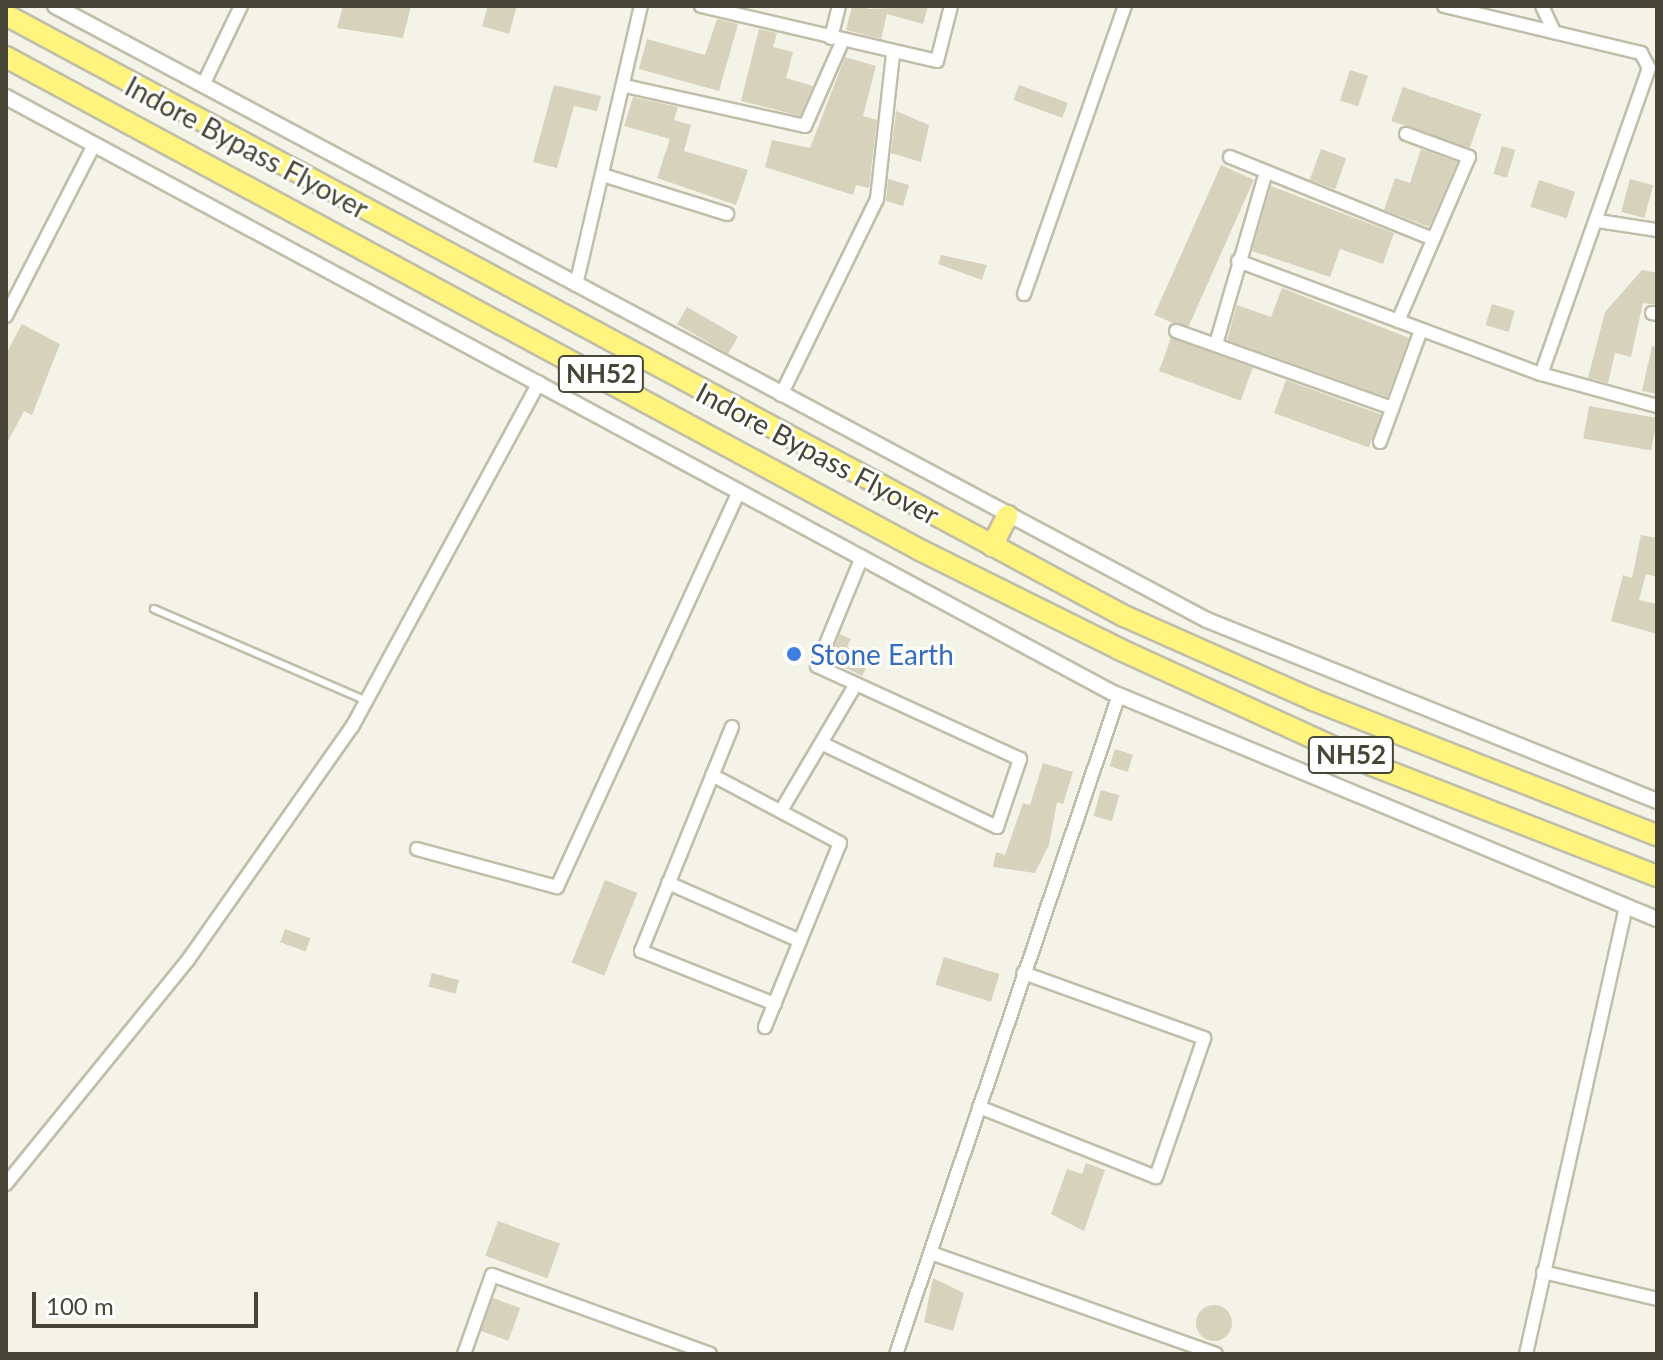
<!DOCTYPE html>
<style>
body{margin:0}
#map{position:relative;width:1663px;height:1360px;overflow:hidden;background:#f4f3e7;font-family:Lato,sans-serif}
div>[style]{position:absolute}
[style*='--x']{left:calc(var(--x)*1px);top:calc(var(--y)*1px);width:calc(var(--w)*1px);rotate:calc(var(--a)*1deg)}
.building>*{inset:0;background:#d6d2bc;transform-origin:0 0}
.round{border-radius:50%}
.roads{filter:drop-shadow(2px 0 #c0bea9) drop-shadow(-2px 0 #c0bea9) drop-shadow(0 2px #c0bea9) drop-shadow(0 -2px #c0bea9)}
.service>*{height:6px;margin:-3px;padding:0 3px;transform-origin:3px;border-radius:3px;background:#fff}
.minor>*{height:12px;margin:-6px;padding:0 6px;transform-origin:6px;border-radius:6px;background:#fff}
.tertiary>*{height:14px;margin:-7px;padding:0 7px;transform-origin:7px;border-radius:7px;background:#fff}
.trunk>*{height:20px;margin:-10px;padding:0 10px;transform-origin:10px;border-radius:10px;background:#fff57e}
.dots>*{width:22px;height:22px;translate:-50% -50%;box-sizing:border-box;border:4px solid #fff;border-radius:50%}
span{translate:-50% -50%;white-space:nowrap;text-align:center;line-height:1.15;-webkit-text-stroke:6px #fff;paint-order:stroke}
.shield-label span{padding:2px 6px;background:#fff;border:2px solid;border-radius:6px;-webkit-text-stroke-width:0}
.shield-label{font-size:26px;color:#474536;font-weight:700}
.street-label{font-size:28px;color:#474536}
.shop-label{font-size:28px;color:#366cbe}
.left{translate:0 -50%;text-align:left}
.frame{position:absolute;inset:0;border:8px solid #474536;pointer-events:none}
.scale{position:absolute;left:32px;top:1292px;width:226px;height:36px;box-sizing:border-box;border:4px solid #474536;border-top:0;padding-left:10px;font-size:24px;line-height:28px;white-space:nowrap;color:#474536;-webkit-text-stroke:6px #fff;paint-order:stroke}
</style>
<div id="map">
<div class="building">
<div style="clip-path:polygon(343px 6px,411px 6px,403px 38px,337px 28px)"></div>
<div style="clip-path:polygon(488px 6px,517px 6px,509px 34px,482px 26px)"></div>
<div style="clip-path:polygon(852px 6px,871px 9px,928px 6px,923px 24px,887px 14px,881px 39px,846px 30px)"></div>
<div style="clip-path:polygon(717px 19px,738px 24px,719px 91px,639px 69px,647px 39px,705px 55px)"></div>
<div style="clip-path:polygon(759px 29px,777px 33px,773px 47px,793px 52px,786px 78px,813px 86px,800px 116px,741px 101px)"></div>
<div style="clip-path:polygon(845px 57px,876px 66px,863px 116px,877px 120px,869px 188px,856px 185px,853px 195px,765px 167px,772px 140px,810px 148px)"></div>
<div style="left:1350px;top:70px;width:19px;height:32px;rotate:18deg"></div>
<div style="clip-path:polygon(554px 85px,601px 96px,597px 111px,574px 106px,557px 168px,533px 162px)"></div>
<div style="left:1019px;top:85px;width:52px;height:16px;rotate:20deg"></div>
<div style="left:1403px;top:87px;width:83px;height:36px;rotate:19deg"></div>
<div style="clip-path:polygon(633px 97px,678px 107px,674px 120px,691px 125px,684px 151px,748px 170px,736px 205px,657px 178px,670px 139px,624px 126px)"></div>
<div style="clip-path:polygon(896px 111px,929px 125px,921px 162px,891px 153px)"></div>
<div style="left:1502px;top:146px;width:14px;height:29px;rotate:17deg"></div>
<div style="left:1321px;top:149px;width:27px;height:33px;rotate:20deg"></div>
<div style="clip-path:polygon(1421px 149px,1457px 162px,1429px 227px,1384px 210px,1395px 178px,1410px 183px)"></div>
<div style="left:1221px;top:165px;width:36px;height:164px;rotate:24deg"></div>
<div style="clip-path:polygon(888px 179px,909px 185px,903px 206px,886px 201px)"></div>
<div style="left:1630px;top:179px;width:24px;height:34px;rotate:15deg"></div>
<div style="left:1539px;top:180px;width:38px;height:28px;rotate:18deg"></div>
<div style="clip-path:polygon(1271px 186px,1394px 233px,1383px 264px,1340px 249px,1330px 277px,1252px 251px)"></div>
<div style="clip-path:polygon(941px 255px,987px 265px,982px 280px,938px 264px)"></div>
<div style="clip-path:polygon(1642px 270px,1657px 273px,1657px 305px,1643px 303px,1631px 357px,1615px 353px,1608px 383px,1588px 378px,1605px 312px)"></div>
<div style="clip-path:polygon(1282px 288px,1409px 338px,1387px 397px,1227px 340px,1237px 305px,1271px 317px)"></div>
<div style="left:1492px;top:304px;width:24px;height:22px;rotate:17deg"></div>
<div style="left:687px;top:307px;width:59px;height:20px;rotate:30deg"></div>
<div style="clip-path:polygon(22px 324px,60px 344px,32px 415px,24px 411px,6px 445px,6px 354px)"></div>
<div style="left:1171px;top:338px;width:87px;height:35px;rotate:20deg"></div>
<div style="clip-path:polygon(1652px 346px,1657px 347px,1657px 394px,1642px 391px)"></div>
<div style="left:1286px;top:380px;width:101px;height:35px;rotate:20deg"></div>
<div style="left:1589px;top:406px;width:69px;height:33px;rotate:10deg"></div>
<div style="clip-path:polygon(1641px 535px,1657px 538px,1657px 577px,1646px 574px,1639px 600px,1657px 604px,1657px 634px,1611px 621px,1623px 575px,1632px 578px)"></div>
<div style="clip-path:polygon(840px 634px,851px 639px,847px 647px,871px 658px,862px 676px,829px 660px)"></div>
<div style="left:1115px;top:749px;width:19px;height:18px;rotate:18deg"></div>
<div style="clip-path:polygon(1043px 763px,1073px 772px,1063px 804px,1057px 802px,1049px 845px,1035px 873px,993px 867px,996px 852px,1005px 855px,1023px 803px,1030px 805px)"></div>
<div style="left:1101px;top:790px;width:19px;height:27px;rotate:16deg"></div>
<div style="left:605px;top:880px;width:35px;height:89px;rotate:22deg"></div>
<div style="left:285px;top:929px;width:27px;height:14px;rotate:20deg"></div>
<div style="left:944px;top:957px;width:58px;height:29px;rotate:17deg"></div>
<div style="left:432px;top:973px;width:28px;height:14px;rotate:15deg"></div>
<div style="clip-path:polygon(1086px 1163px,1105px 1170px,1084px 1231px,1051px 1214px,1067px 1169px,1082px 1174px)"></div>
<div style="left:498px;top:1221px;width:66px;height:37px;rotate:20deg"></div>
<div style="clip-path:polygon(933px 1278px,964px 1293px,953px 1331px,924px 1322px)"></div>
<div style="left:493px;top:1298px;width:29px;height:35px;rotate:20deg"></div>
<div class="round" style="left:1196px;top:1305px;width:36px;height:36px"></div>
</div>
<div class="roads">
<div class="service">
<div style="--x:154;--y:609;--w:232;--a:23.4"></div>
</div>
<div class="minor">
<div style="--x:701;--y:6;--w:242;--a:13.1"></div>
<div style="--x:937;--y:61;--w:57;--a:-75.7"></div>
<div style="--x:1444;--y:6;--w:203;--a:13.4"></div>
<div style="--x:1641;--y:53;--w:17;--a:62"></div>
<div style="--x:1649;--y:68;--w:324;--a:109.4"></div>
<div style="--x:1542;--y:6;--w:29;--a:65"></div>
<div style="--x:831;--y:38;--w:33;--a:-76"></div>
<div style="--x:203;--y:85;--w:88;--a:-64.3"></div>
<div style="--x:625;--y:86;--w:184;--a:12.5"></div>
<div style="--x:805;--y:126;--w:92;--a:-66.2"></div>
<div style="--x:1230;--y:157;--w:219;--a:22"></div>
<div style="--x:606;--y:176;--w:127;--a:17.4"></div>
<div style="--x:1598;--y:221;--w:60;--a:8.7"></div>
<div style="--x:1238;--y:261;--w:323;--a:20.5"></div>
<div style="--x:1541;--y:374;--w:120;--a:15.4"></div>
<div style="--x:576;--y:285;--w:286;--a:-76.9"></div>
<div style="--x:1024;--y:294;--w:305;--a:-70.7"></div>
<div style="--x:1652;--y:313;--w:5;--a:11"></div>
<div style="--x:6;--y:316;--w:192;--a:-62.8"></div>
<div style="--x:1398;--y:321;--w:179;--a:-66.6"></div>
<div style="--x:1469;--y:157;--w:67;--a:-159.9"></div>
<div style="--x:1176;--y:331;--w:229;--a:19.6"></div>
<div style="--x:1216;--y:344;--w:179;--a:-73.8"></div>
<div style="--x:781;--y:395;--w:218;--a:-63.9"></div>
<div style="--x:877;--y:199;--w:146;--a:-83.7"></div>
<div style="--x:1380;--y:442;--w:119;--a:-69.9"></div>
<div style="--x:732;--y:727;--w:242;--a:112.1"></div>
<div style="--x:641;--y:951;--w:144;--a:21.6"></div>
<div style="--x:823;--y:744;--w:193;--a:25.5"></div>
<div style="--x:997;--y:827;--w:72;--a:-71.3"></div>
<div style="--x:1020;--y:759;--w:223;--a:-155.4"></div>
<div style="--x:817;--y:666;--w:118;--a:-67.6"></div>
<div style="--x:712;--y:775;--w:145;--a:28"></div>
<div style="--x:840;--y:843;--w:199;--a:112.2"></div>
<div style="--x:782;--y:809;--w:145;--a:-59.4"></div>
<div style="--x:417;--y:849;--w:145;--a:15.2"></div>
<div style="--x:557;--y:887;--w:436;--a:-65.3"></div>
<div style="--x:668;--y:883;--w:144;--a:23.7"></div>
<div style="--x:979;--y:1107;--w:190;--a:21.6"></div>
<div style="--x:1156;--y:1177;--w:147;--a:-70.9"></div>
<div style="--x:1204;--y:1038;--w:192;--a:-160.2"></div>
<div style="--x:6;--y:1184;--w:289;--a:-50.9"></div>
<div style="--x:188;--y:960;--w:285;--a:-54.9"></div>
<div style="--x:352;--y:727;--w:392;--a:-61.5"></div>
<div style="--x:931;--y:1253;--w:302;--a:19.5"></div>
<div style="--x:1543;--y:1272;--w:117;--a:13.3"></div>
<div style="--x:464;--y:1354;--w:84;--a:-70.5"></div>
<div style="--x:492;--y:1275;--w:232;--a:19.9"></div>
<div style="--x:896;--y:1354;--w:696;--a:-71.3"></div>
<div style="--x:1526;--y:1354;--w:458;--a:-77.4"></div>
</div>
<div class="tertiary">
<div style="--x:55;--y:6;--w:1305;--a:28.06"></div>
<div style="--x:1207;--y:620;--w:485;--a:21.9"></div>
<div style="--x:6;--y:97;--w:1255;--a:28.3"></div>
<div style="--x:1111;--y:692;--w:591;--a:22.58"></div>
</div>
<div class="trunk">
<div style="--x:6;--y:15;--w:1269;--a:28.26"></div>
<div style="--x:1124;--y:616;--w:205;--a:23.9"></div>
<div style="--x:1311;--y:699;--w:372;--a:21.5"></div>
<div style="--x:6;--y:57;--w:1038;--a:28.34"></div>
<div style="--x:920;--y:550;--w:222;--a:26.4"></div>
<div style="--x:1119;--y:649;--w:278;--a:24.6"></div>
<div style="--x:1372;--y:765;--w:306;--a:21.3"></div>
<div style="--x:992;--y:546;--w:34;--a:-63"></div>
</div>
</div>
<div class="dots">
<div style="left:794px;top:654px;background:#3f7fe0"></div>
</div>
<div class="shield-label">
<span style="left:601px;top:374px">NH52</span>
<span style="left:1351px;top:755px">NH52</span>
</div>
<div class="street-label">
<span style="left:247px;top:147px;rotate:28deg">Indore Bypass Flyover</span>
<span style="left:818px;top:453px;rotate:28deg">Indore Bypass Flyover</span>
</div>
<div class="shop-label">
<span class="left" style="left:810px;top:654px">Stone Earth</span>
</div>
<div class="frame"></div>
<div class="scale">100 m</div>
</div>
